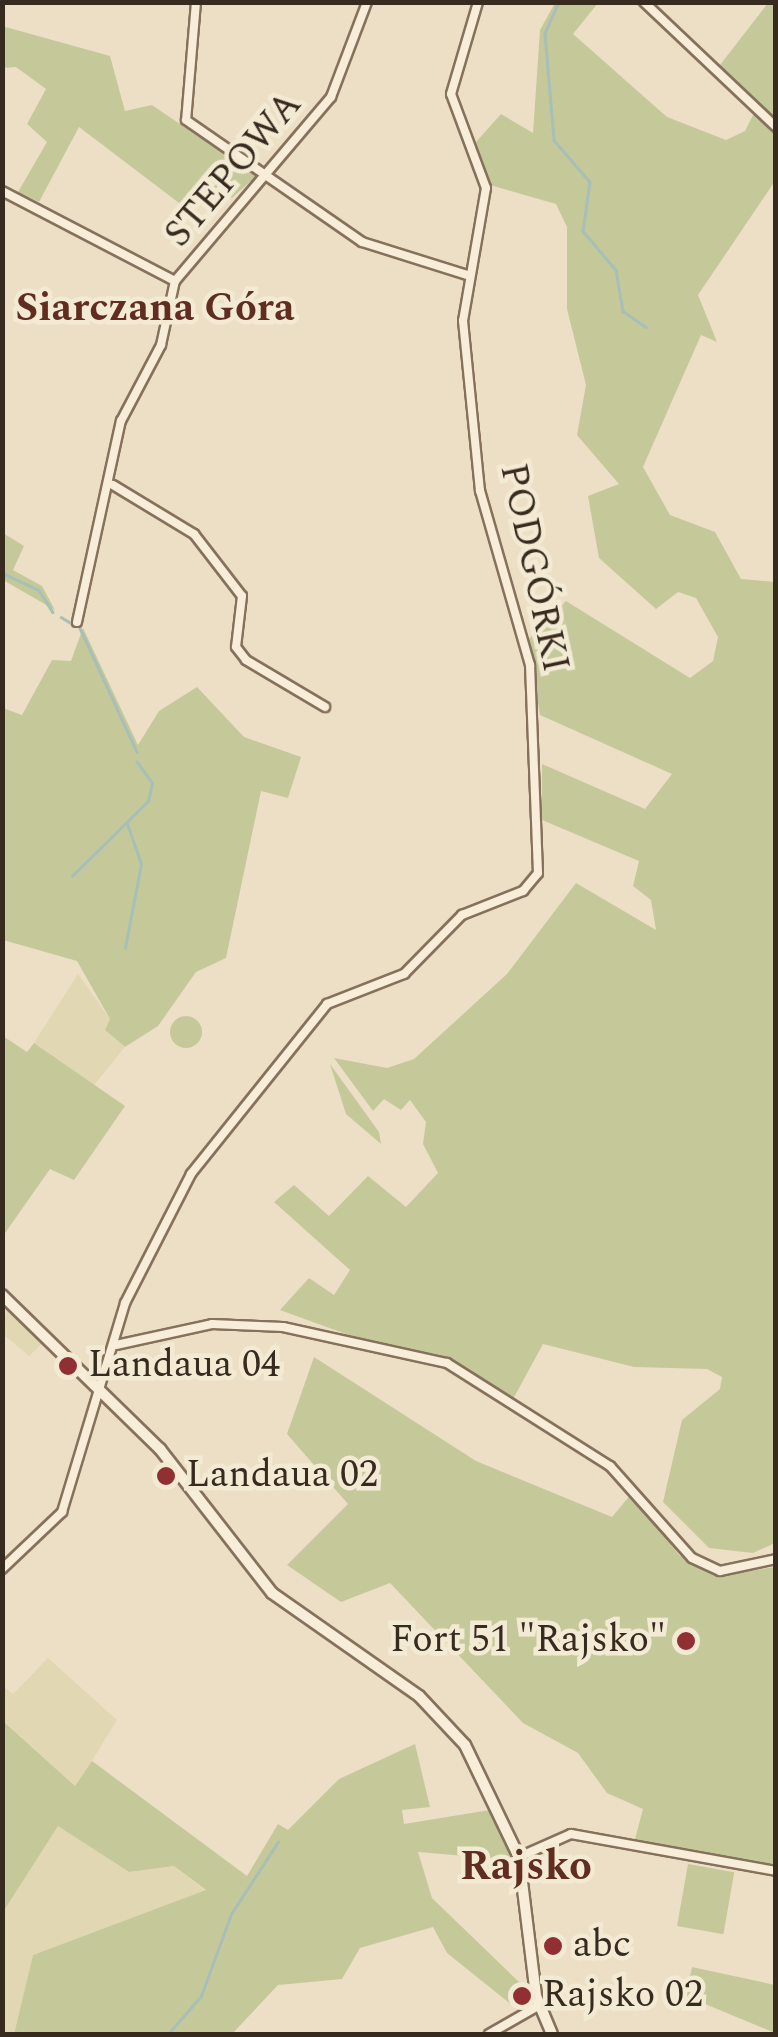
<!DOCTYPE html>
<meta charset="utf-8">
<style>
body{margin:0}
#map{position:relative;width:778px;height:2037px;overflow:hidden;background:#ecdfc5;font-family:Spectral,serif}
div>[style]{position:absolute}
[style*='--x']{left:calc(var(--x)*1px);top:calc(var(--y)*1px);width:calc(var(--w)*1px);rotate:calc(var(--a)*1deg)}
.farmland>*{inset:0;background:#e1d8b3}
.green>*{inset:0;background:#c5c99a;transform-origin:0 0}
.round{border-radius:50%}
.stream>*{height:2.5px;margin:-1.25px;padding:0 1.25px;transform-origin:1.25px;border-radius:1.25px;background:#a7bfb7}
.roads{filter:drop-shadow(2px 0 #86715c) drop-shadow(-2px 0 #86715c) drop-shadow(0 2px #86715c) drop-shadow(0 -2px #86715c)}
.street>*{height:8px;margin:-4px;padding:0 4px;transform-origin:4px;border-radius:4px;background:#f7edd8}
.secondary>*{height:10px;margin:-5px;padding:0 5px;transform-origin:5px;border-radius:5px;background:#f7edd8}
.dots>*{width:28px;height:28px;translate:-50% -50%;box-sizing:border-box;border:5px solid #f3ead4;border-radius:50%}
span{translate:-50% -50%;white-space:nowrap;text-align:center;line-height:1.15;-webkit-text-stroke:9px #f3ead4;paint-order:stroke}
.street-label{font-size:38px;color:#372a1f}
.poi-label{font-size:38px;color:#372a1f}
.left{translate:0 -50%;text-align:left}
.right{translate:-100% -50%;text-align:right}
.neighbourhood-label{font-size:40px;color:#612d21;font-weight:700}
.quarter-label{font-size:42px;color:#612d21;font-weight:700}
.frame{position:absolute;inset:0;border:5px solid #372a1f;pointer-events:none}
</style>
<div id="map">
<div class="farmland">
<div style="clip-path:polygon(78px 974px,110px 1019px,105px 1030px,125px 1047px,94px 1085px,34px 1043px)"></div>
<div style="clip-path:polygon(6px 1310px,43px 1343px,29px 1356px,3px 1334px)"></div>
<div style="clip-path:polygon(48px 1658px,117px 1720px,76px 1787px,3px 1720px,2px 1685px,13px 1694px)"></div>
<div style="clip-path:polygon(58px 1825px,129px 1872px,174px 1866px,206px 1891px,33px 1955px,14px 2034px,3px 2034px,2px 1912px)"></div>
</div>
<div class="green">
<div style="clip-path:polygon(555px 3px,598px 3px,573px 34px,667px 117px,726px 140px,745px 131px,756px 109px,775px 132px,775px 181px,698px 295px,717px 342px,701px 335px,643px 467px,670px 515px,715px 532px,741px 579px,775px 582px,775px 1543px,753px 1553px,709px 1548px,663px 1502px,682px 1420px,720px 1389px,722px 1377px,707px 1369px,634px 1367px,543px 1344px,512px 1401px,435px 1354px,379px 1346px,280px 1310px,309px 1278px,334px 1295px,350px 1270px,274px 1202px,294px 1185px,329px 1216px,368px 1176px,406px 1207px,438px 1173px,423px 1144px,426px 1122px,410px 1100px,401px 1110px,384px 1099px,373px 1111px,334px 1058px,387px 1068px,414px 1059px,507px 974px,576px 883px,656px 930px,651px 900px,633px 886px,639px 861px,542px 820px,542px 764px,645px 809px,672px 774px,540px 715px,528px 640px,566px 601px,690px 678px,713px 661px,718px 637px,696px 598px,678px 592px,656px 609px,599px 558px,588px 496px,619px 484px,577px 435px,586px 385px,567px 309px,567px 227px,556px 204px,490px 185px,476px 142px,501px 114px,533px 133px,540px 30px)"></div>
<div style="clip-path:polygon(768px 3px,775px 3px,775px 124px,720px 65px)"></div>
<div style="clip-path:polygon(2px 26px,110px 56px,125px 111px,152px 105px,256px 176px,232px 198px,205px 181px,187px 209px,79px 127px,39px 202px,18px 192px,47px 142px,27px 124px,46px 89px,16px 67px,3px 68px)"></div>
<div style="clip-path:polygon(3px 533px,24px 546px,13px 570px,42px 586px,55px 610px,3px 580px)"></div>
<div style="clip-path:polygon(83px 628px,138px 745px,159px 711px,197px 687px,244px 737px,301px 757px,288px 798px,261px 791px,226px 958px,196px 972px,158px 1026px,125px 1047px,105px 1030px,110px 1019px,77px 961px,3px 940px,3px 708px,22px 715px,52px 660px,71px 661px)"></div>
<div class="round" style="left:170px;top:1016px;width:32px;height:32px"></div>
<div style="clip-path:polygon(3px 1036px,27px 1052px,34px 1043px,125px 1106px,74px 1180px,50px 1169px,3px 1236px)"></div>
<div style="clip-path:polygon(330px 1064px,379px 1132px,381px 1144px,346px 1114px)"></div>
<div style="clip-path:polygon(314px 1357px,476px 1461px,612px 1517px,632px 1493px,679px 1555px,716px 1576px,775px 1567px,775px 1866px,634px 1843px,643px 1809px,607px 1793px,578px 1753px,523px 1723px,390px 1583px,341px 1602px,287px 1565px,348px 1504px,287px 1434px)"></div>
<div style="clip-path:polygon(2px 1720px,75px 1786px,92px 1761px,247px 1876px,278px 1824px,288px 1830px,339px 1779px,415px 1744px,430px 1807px,402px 1810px,404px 1824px,490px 1810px,512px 1860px,418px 1852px,432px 1898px,520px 1983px,523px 2005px,518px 2010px,447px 1953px,433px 1927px,360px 1948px,342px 1979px,278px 1985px,232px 2034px,14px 2034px,33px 1955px,206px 1890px,174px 1866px,129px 1872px,58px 1826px,3px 1912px)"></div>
<div style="left:688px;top:1864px;width:47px;height:63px;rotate:10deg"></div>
<div style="clip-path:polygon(692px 1967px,775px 1985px,775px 2033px,686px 1996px)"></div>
</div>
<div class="stream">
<div style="--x:559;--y:2;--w:35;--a:114"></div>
<div style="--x:545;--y:34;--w:106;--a:85.1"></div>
<div style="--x:554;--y:140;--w:55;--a:49.4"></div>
<div style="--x:590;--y:182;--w:49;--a:98.1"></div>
<div style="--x:583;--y:231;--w:51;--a:49.8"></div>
<div style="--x:616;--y:270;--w:42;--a:80.3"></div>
<div style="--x:623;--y:311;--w:28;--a:35"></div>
<div style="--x:2;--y:573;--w:41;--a:24.7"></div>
<div style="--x:39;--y:590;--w:26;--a:58"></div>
<div style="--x:61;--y:617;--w:12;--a:31"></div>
<div style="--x:80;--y:628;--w:136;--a:65.3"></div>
<div style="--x:72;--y:876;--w:107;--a:-44.6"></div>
<div style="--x:148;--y:801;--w:18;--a:-77"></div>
<div style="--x:152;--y:783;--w:26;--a:-126"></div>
<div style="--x:125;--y:948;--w:86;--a:-79.2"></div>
<div style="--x:141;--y:864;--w:42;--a:-109.3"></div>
<div style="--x:168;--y:2034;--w:50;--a:-49"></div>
<div style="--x:201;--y:1996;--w:87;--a:-69.9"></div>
<div style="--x:231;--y:1914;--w:86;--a:-56.9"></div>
</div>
<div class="roads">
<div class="street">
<div style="--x:196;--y:2;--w:118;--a:94.8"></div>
<div style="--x:186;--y:120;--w:214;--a:34.7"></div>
<div style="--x:362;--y:242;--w:110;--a:17.4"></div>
<div style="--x:644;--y:2;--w:182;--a:43.4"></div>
<div style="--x:2;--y:191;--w:195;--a:27.5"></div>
<div style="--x:113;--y:485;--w:95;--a:31.2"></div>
<div style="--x:194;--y:534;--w:78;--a:52.3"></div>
<div style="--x:242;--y:596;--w:51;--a:96.7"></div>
<div style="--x:236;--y:647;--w:16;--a:52"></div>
<div style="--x:246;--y:660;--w:92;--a:30.7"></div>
<div style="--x:77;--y:622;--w:206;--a:-77.7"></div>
<div style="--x:121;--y:421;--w:86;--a:-62.2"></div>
<div style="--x:161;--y:345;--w:66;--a:-77.7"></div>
<div style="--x:175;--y:281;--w:241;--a:-49.7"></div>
<div style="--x:331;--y:97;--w:102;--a:-69.2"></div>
<div style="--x:116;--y:1345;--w:98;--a:-12.3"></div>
<div style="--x:212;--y:1324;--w:71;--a:2.4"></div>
<div style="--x:283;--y:1327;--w:168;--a:12.4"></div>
<div style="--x:447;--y:1363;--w:193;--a:32.3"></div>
<div style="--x:610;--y:1466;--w:123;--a:48.3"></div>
<div style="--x:692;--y:1558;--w:31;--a:25"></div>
<div style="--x:720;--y:1571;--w:57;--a:-12.1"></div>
<div style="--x:2;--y:1569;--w:83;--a:-43.5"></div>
<div style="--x:62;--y:1512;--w:218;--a:-73.2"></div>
<div style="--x:125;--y:1303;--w:145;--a:-62.9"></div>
<div style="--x:191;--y:1174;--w:218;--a:-51.3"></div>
<div style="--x:327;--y:1004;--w:83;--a:-21.3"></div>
<div style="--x:404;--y:974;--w:83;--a:-45.5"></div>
<div style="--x:462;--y:915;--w:66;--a:-21.5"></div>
<div style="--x:523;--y:891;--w:23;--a:-50"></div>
<div style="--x:538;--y:873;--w:208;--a:-92.2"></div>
<div style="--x:530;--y:665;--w:181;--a:-106"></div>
<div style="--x:480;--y:491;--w:171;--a:-95.7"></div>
<div style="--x:463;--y:321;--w:135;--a:-80.2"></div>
<div style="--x:486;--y:188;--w:100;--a:-110.4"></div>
<div style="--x:451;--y:94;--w:96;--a:-73.6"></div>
<div style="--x:519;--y:1857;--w:57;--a:-23.9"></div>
<div style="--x:571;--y:1834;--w:208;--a:10.2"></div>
<div style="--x:489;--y:2034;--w:56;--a:-29.7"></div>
</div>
<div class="secondary">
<div style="--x:2;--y:1295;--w:221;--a:44.3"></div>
<div style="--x:160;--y:1449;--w:182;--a:52.1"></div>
<div style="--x:272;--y:1593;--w:179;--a:35"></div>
<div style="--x:419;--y:1696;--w:67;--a:46.8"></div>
<div style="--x:465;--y:1745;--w:124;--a:64.3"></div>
<div style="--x:519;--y:1857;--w:140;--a:83"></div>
<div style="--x:536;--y:1996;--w:41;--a:67.2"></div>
</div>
</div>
<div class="dots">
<div style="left:68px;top:1366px;background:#913033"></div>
<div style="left:166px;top:1476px;background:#913033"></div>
<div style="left:686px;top:1641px;background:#913033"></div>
<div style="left:553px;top:1946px;background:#913033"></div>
<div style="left:522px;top:1996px;background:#913033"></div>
</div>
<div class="street-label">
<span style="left:234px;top:170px;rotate:-50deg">STEPOWA</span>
<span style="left:533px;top:568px;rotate:78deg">PODGÓRKI</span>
</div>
<div class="poi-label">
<span class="left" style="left:88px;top:1366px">Landaua 04</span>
<span class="left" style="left:186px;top:1476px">Landaua 02</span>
<span class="right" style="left:666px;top:1641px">Fort 51 "Rajsko"</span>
<span class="left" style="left:573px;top:1946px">abc</span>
<span class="left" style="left:542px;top:1996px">Rajsko 02</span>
</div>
<div class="neighbourhood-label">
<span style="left:155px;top:309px">Siarczana Góra</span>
</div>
<div class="quarter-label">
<span style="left:526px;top:1867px">Rajsko</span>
</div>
<div class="frame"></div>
</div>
